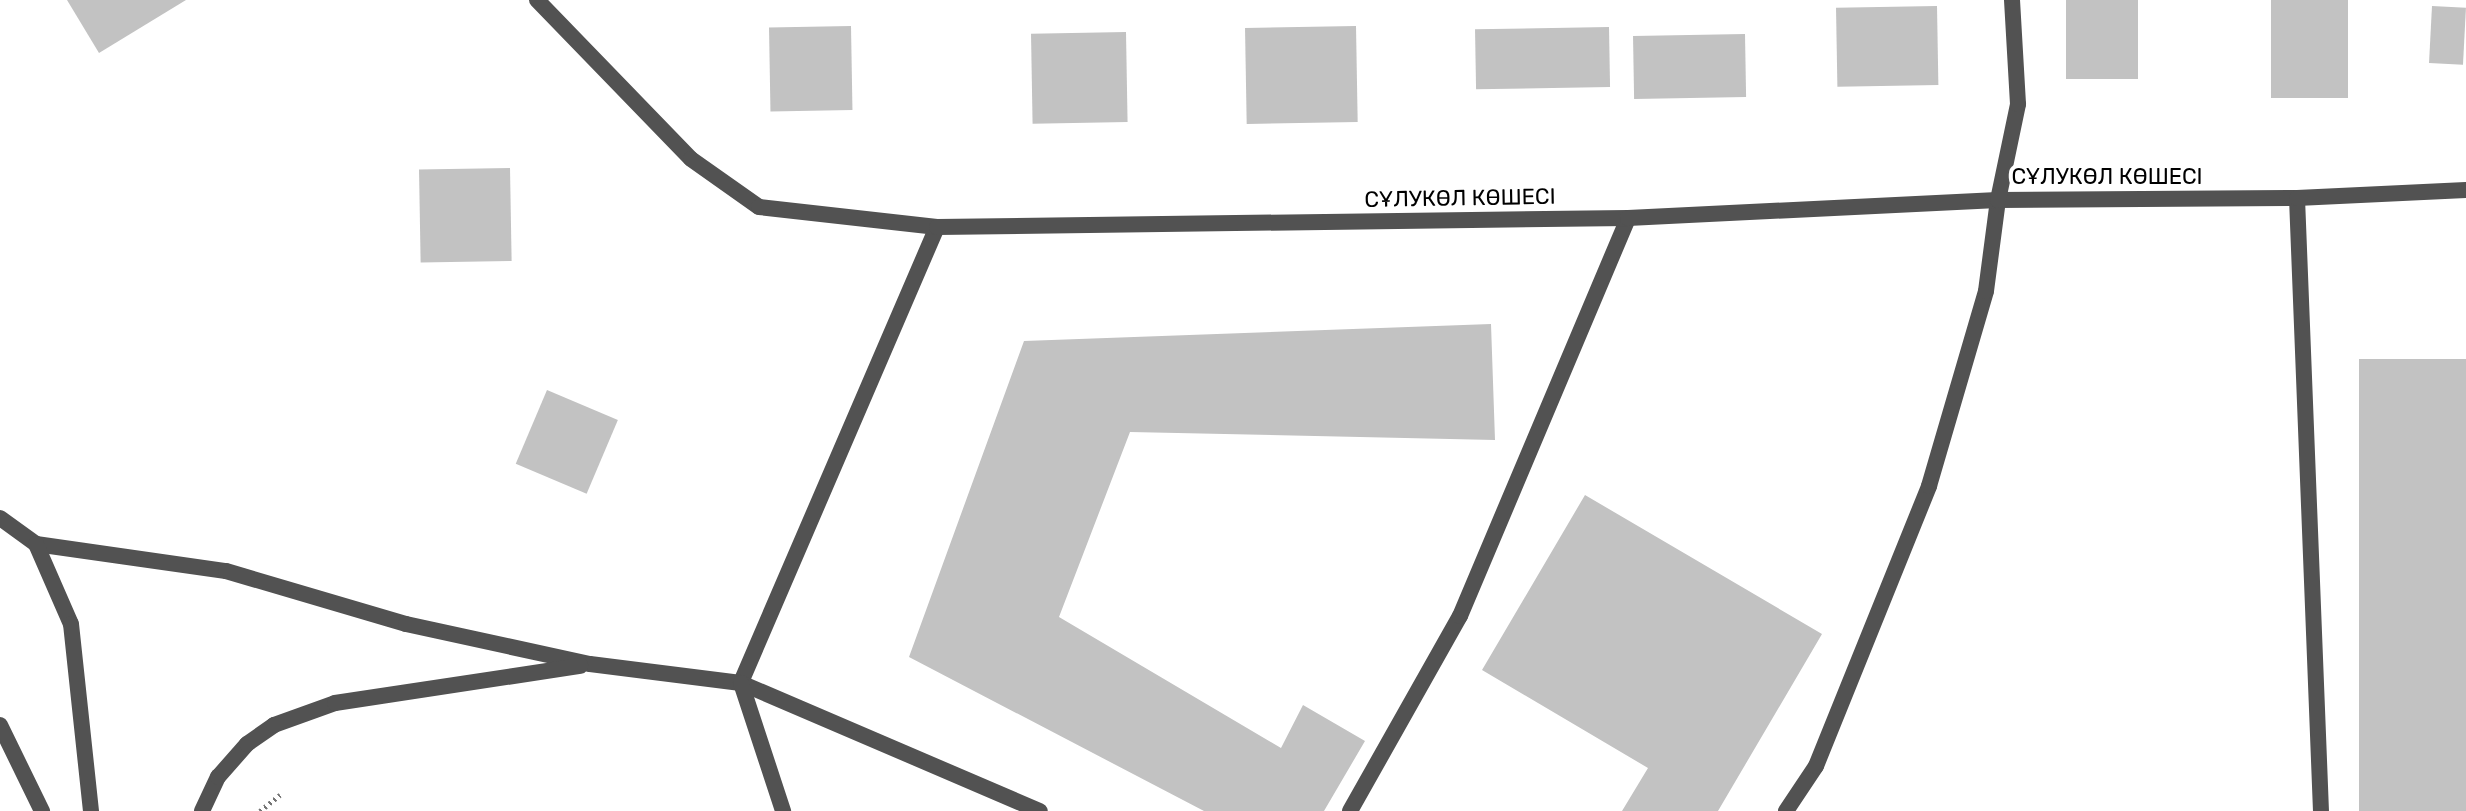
<!DOCTYPE html>
<meta charset="utf-8">
<style>
body{margin:0}
#map{position:relative;width:2466px;height:811px;overflow:hidden;background:#fff;font-family:Rubik,sans-serif}
div>[style]{position:absolute}
[style*='--x']{left:calc(var(--x)*1px);top:calc(var(--y)*1px);width:calc(var(--w)*1px);rotate:calc(var(--a)*1deg)}
.building>*{inset:0;background:#c2c2c2;transform-origin:0 0}
.path>*{height:5px;margin-top:-2.5px;transform-origin:0;background:repeating-linear-gradient(90deg,#747474 0 2px,transparent 0 6px)}
.service>*{height:16px;margin:-8px;padding:0 8px;transform-origin:8px;border-radius:8px;background:#525252}
.minor>*{height:16px;margin:-8px;padding:0 8px;transform-origin:8px;border-radius:8px;background:#525252}
.tertiary>*{height:16px;margin:-8px;padding:0 8px;transform-origin:8px;border-radius:8px;background:#525252}
span{translate:-50% -50%;white-space:nowrap;text-align:center;line-height:1.15;-webkit-text-stroke:8px #fff;paint-order:stroke}
.street-label{font-size:22px;color:#000}
</style>
<div id="map">
<div class="building">
<div style="clip-path:polygon(67px 0,186px 0,99px 53px)"></div>
<div style="left:2066px;top:0;width:72px;height:79px"></div>
<div style="left:2271px;top:0;width:77px;height:98px"></div>
<div style="left:1937px;top:6px;width:79px;height:101px;rotate:89deg"></div>
<div style="left:2432px;top:6px;width:34px;height:57px;rotate:3deg"></div>
<div style="left:851px;top:26px;width:84px;height:82px;rotate:89deg"></div>
<div style="left:1356px;top:26px;width:96px;height:111px;rotate:89deg"></div>
<div style="left:1609px;top:27px;width:60px;height:134px;rotate:89deg"></div>
<div style="left:1126px;top:32px;width:90px;height:95px;rotate:89deg"></div>
<div style="left:1745px;top:34px;width:63px;height:112px;rotate:89deg"></div>
<div style="left:510px;top:168px;width:93px;height:91px;rotate:89deg"></div>
<div style="clip-path:polygon(1491px 324px,1495px 440px,1130px 432px,1059px 617px,1281px 748px,1303px 705px,1365px 741px,1324px 811px,1204px 811px,909px 657px,1024px 341px)"></div>
<div style="left:2466px;top:359px;width:452px;height:107px;rotate:90deg"></div>
<div style="left:547px;top:390px;width:77px;height:80px;rotate:23deg"></div>
<div style="clip-path:polygon(1585px 495px,1822px 634px,1718px 811px,1622px 811px,1648px 768px,1482px 670px)"></div>
</div>
<div class="path">
<div style="--x:260;--y:811;--w:26;--a:-39"></div>
</div>
<div class="service">
<div style="--x:2297;--y:198;--w:613;--a:87.76"></div>
<div style="--x:937;--y:227;--w:496;--a:113.3"></div>
<div style="--x:741;--y:683;--w:325;--a:23.2"></div>
<div style="--x:36;--y:544;--w:192;--a:8.1"></div>
<div style="--x:226;--y:571;--w:188;--a:16.4"></div>
<div style="--x:406;--y:624;--w:188;--a:12.3"></div>
<div style="--x:590;--y:664;--w:152;--a:7.2"></div>
<div style="--x:741;--y:683;--w:135;--a:71.8"></div>
<div style="--x:202;--y:811;--w:38;--a:-65"></div>
<div style="--x:218;--y:777;--w:44;--a:-48.7"></div>
<div style="--x:247;--y:744;--w:33;--a:-35"></div>
<div style="--x:274;--y:725;--w:65;--a:-19.8"></div>
<div style="--x:335;--y:703;--w:248;--a:-8.6"></div>
<div style="--x:1350;--y:811;--w:224;--a:-60.6"></div>
<div style="--x:1460;--y:616;--w:432;--a:-67.1"></div>
<div style="--x:1786;--y:811;--w:54;--a:-56.3"></div>
<div style="--x:1816;--y:766;--w:302;--a:-68"></div>
<div style="--x:1929;--y:486;--w:203;--a:-73.7"></div>
<div style="--x:1986;--y:291;--w:92;--a:-82.5"></div>
</div>
<div class="minor">
<div style="--x:537;--y:0;--w:221;--a:45.9"></div>
<div style="--x:691;--y:159;--w:83;--a:35.2"></div>
<div style="--x:759;--y:207;--w:179;--a:6.4"></div>
<div style="--x:937;--y:227;--w:691;--a:-0.75"></div>
<div style="--x:1628;--y:218;--w:370;--a:-2.8"></div>
<div style="--x:1998;--y:200;--w:299;--a:-0.4"></div>
<div style="--x:2297;--y:198;--w:169;--a:-2.7"></div>
<div style="--x:1998;--y:200;--w:98;--a:-78.2"></div>
<div style="--x:2018;--y:104;--w:104;--a:-93.3"></div>
</div>
<div class="tertiary">
<div style="--x:0;--y:518;--w:44;--a:35.8"></div>
<div style="--x:36;--y:544;--w:87;--a:66.4"></div>
<div style="--x:71;--y:624;--w:188;--a:83.9"></div>
<div style="--x:0;--y:725;--w:96;--a:64"></div>
</div>
<div class="street-label">
<span style="left:2107px;top:177px">СҰЛУКӨЛ КӨШЕСІ</span>
<span style="left:1460px;top:198px;rotate:-1deg">СҰЛУКӨЛ КӨШЕСІ</span>
</div>
</div>
